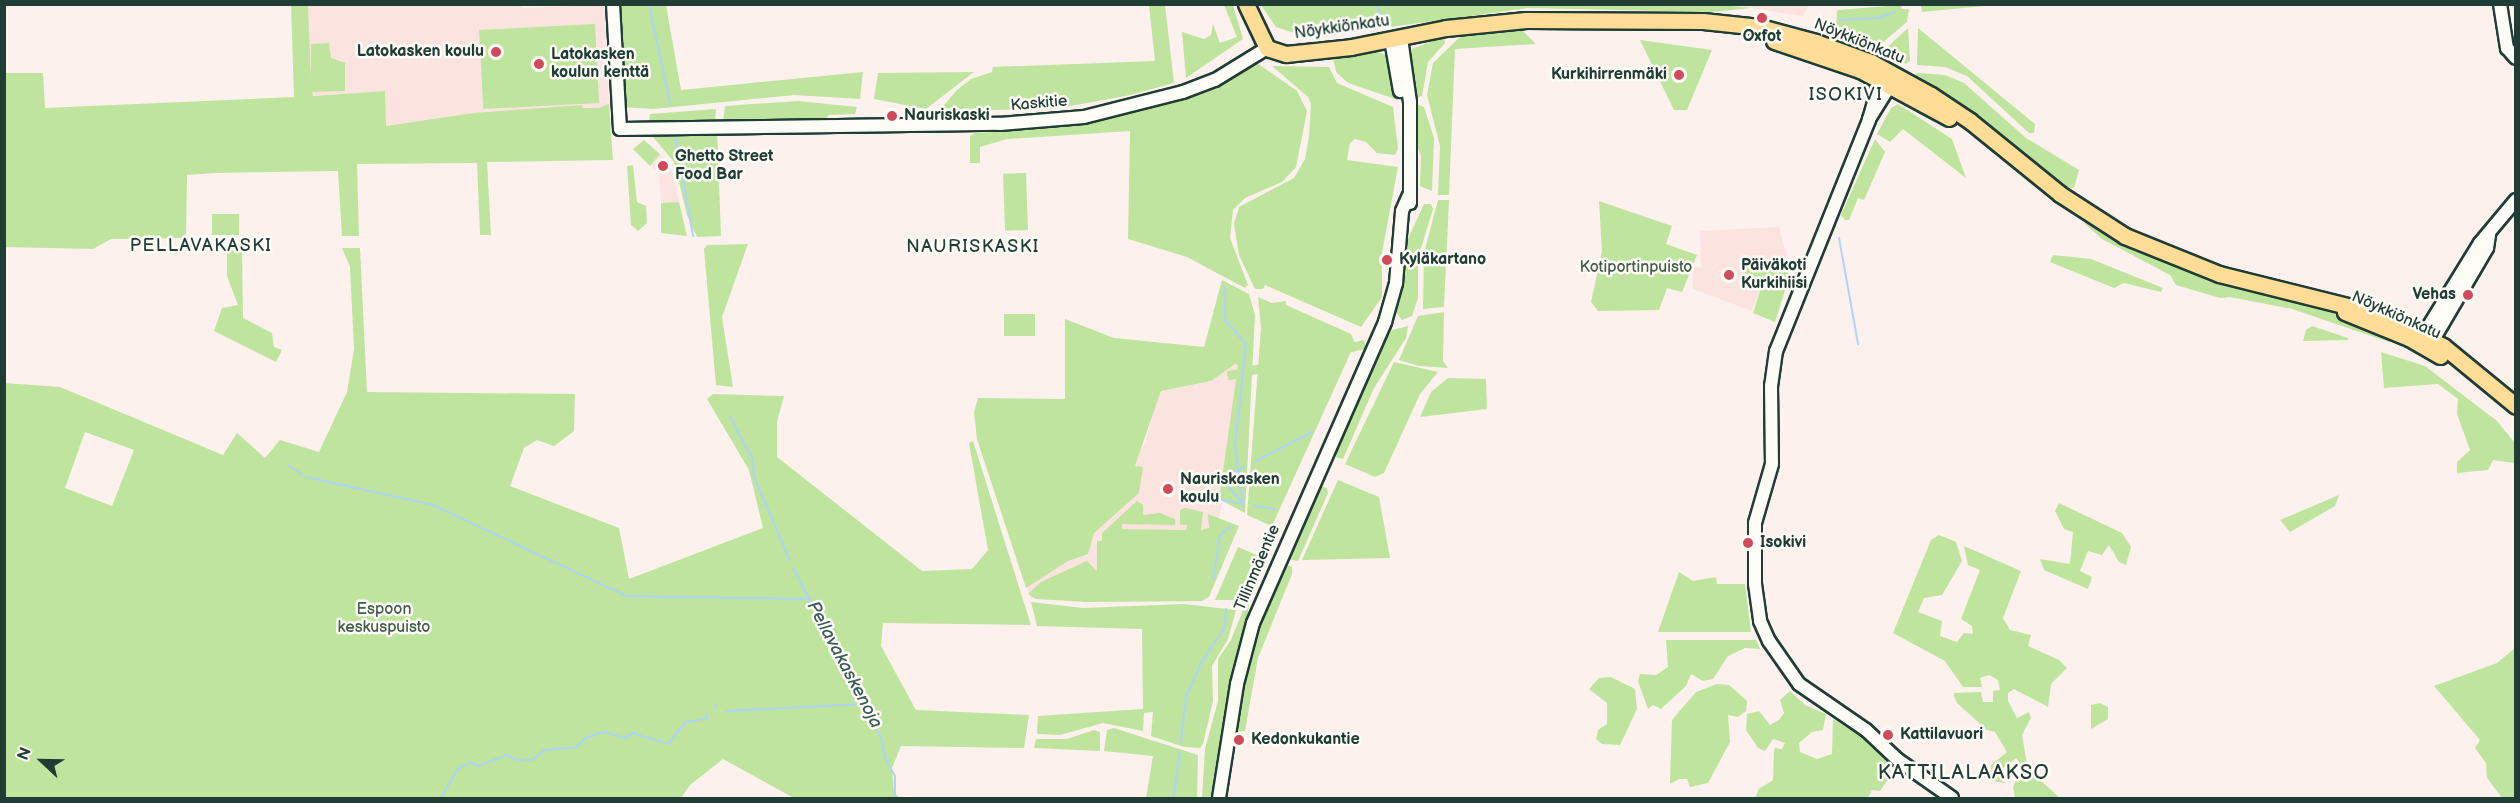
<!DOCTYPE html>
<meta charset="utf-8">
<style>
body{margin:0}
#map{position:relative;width:2520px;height:803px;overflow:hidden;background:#fcf1ed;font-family:"Balsamiq Sans",sans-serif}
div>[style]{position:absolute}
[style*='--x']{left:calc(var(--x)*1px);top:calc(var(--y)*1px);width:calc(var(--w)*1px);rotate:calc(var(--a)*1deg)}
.built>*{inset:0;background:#fbe4e0}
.green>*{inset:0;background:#bfe49e;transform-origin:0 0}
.stream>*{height:2px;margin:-1px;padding:0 1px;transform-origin:1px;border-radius:1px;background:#b0d3f8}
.roads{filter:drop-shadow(2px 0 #1f3d34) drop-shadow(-2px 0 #1f3d34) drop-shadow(0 2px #1f3d34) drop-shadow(0 -2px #1f3d34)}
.minor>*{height:12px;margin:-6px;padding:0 6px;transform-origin:6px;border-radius:6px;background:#fdfcf7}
.major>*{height:15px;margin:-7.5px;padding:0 7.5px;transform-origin:7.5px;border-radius:7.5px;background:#ffdd96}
.dots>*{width:16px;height:16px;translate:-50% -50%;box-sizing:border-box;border:3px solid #fdfcf7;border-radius:50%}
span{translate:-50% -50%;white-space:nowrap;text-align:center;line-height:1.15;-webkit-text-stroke:5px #fdfcf7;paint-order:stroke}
.street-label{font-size:16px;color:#1f3d34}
.poi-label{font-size:16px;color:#1f3d34;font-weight:700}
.right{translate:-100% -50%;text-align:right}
.left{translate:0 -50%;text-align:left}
.park-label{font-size:16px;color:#3f5e49}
.neighbourhood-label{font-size:18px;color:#1f3d34;letter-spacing:1.5px}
.water-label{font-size:18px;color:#3c5b5b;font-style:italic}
.quarter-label{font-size:20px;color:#1f3d34;letter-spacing:1.5px}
.frame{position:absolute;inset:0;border:6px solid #1f3d34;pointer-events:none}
.north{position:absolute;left:12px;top:731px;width:60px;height:60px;-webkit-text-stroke:4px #fdfcf7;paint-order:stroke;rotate:292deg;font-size:16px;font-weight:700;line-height:24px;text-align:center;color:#1f3d34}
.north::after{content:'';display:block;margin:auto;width:21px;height:27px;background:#1f3d34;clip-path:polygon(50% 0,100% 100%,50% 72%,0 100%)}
</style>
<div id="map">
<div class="built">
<div style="clip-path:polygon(522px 4px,523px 8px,604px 5px,609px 104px,599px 108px,473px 113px,385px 126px,385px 91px,312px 96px,308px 5px)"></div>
<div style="clip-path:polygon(1810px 4px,1802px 16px,1732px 5px)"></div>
<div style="clip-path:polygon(660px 154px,670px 163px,679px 202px,661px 203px,659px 174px,650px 166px)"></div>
<div style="clip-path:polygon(1779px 227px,1787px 257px,1769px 268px,1752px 311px,1693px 289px,1692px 268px,1701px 267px,1700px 231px)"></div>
<div style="clip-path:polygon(1235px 364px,1238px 365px,1219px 499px,1222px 503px,1202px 601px,1087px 602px,1031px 597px,1026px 588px,1031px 577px,1143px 447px,1161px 391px,1211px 381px)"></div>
</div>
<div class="green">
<div style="clip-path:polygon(291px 5px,308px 5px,311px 77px,311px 44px,329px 43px,331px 58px,345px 63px,345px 91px,312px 92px,313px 96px,385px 91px,386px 126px,473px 113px,582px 105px,582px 108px,599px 108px,609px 104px,613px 160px,487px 162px,491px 235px,480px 235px,477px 163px,357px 164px,359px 236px,342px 236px,338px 171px,214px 173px,187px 175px,186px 238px,111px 239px,93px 249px,5px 247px,5px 73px,43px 73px,45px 108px,294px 97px)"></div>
<div style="clip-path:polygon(617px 5px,666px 5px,681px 90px,863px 72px,860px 99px,794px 95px,653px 109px,621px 107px)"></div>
<div style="clip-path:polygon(1149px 5px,1165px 5px,1174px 83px,1126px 96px,1053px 109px,939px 111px,957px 90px,971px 79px,992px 72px,993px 67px,1155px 61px)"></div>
<div style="clip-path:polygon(1224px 5px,1233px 5px,1243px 39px,1186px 78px,1182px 32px,1204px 39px,1211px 35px,1213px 24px,1220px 43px,1237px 37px)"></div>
<div style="clip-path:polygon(1721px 5px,1751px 8px,1712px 12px,1527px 8px,1310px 38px,1276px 27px,1261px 5px)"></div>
<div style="clip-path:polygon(1901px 5px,1902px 9px,1909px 9px,1907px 22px,1876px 48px,1836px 29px,1837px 10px)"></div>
<div style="clip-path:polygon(1994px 5px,1922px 12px,1921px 5px,1994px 4px)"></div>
<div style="left:595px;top:24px;width:79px;height:116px;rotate:87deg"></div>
<div style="clip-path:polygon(1908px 28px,1910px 61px,1906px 64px,1882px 52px)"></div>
<div style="clip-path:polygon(1918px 28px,2035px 124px,2034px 133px,2029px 133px,1967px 76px,1945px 67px,1917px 65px)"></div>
<div style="clip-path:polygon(1522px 30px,1536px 44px,1455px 49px,1449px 195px,1438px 195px,1440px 146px,1427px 95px,1433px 63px,1460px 37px)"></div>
<div style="clip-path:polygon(1444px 37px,1445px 43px,1428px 62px,1422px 96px,1412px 99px,1412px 49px)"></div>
<div style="clip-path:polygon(1640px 40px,1712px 50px,1687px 110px,1674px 110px)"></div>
<div style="clip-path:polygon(1377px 52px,1389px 56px,1398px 100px,1348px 83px,1336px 72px,1333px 58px)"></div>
<div style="clip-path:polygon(1257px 63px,1297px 91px,1307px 111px,1296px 167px,1282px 182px,1245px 198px,1233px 210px,1230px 238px,1248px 285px,1245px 288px,1187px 257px,1128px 239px,1130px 131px,1007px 139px,980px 147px,980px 163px,970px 163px,970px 136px,975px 133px,1033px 130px,1035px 126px,1181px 98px)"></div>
<div style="clip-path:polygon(1272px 66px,1329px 67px,1337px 83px,1393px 107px,1398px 149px,1395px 155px,1377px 153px,1366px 142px,1355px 139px,1350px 143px,1347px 160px,1398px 167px,1382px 253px,1382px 297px,1361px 327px,1265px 285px,1263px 289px,1255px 289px,1239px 255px,1234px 224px,1239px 207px,1294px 178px,1305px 159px,1309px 136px,1311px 104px,1308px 97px)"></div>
<div style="clip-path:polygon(974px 72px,926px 109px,874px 99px,878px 73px)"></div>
<div style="clip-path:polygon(1917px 73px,1945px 75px,1964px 83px,2026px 138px,2079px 170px,2074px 188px,2062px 187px,1912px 78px)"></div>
<div style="clip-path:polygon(798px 101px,857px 107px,855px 114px,829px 115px,823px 121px,723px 122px,725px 106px)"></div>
<div style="clip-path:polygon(1412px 103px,1424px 107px,1434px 138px,1432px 191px,1420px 186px,1421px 156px,1413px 136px)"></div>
<div style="clip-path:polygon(1898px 104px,1952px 139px,1966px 178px,1903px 129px,1890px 142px,1877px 134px,1891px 108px)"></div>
<div style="clip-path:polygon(716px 109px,715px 122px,649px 124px,650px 114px)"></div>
<div style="clip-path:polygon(717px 131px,721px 236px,697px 237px,687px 215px,674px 162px,649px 132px)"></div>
<div style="clip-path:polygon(1875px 139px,1885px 152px,1864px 200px,1858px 198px,1849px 220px,1845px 220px,1841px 215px)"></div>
<div style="clip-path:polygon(644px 140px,660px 154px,650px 166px,633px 149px)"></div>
<div style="clip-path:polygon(633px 165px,637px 202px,646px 206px,647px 223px,638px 231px,631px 225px,627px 166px)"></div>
<div style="left:1026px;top:173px;width:57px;height:23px;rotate:88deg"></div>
<div style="clip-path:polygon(1438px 200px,1449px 200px,1444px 307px,1423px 309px,1424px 253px)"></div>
<div style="clip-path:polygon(1599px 201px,1672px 226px,1666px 244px,1697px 255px,1682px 292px,1667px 288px,1659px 310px,1598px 311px,1591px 302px,1602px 251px)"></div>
<div style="clip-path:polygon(679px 202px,687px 236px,661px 233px,661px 203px)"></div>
<div style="clip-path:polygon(1424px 204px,1431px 204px,1433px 209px,1418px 258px,1418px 298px,1412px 316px,1402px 320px,1396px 312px,1407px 241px)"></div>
<div style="left:212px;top:214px;width:27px;height:21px"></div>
<div style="clip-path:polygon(2086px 220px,2167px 264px,2204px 278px,2341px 315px,2389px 337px,2389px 342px,2292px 309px,2230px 297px,2220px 298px,2176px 285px,2170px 275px,2102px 239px,2085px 224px)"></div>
<div style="clip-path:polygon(748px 244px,722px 317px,733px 387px,716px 385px,704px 249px,707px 245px)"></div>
<div style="clip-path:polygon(evenodd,342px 248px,360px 248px,367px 392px,575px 394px,574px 431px,554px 446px,537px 440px,524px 448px,510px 486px,619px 528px,629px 579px,763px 528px,749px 470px,707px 399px,713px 394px,784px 396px,777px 422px,777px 457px,922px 571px,972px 569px,988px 550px,969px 443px,973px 441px,1031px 625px,883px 623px,881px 646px,916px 710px,1029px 715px,1024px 748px,901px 746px,892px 768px,894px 792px,900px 798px,794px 798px,723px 759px,690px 785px,681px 798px,5px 798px,5px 383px,60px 387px,223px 455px,237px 433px,265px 458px,280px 440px,319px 452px,347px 392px,354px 349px,350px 267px,342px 248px,85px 432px,134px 450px,112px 506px,65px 488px,85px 432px)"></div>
<div style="clip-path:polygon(242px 250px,243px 318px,272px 333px,274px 347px,282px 350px,276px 362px,214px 331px,222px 308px,238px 305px,227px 276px,227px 251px)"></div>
<div style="clip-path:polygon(2053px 255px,2091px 259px,2163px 288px,2161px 292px,2124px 283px,2114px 288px,2050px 262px)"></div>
<div style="clip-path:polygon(1780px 261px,1790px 275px,1775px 322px,1753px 313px,1763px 282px,1739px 270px,1745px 264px,1753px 262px,1767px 269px)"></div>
<div style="clip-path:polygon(1222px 280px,1249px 294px,1255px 315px,1245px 513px,1219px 499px,1238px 365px,1235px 364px,1211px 381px,1161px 391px,1135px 466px,1143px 467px,1139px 493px,1094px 533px,1088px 554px,1068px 561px,1026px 588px,977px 439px,974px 412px,978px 398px,1065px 399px,1065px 319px,1114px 338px,1204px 347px)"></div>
<div style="clip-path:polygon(1258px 297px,1272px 303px,1286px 301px,1286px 305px,1351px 334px,1355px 343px,1272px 526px,1247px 515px,1261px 328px)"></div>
<div style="clip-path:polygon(1444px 312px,1443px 361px,1448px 368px,1419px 366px,1399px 360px,1418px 316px)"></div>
<div style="left:1004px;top:314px;width:31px;height:22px"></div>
<div style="clip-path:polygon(1408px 326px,1406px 338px,1374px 388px,1343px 459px,1336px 457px,1338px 444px,1376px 354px,1392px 330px)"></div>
<div style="clip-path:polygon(2312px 326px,2348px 338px,2348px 340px,2303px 341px,2306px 330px)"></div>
<div style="left:1364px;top:340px;width:9px;height:141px;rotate:77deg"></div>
<div style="clip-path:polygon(2381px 352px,2425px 366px,2497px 421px,2515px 443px,2514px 463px,2493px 460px,2488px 470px,2457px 473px,2457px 462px,2470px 450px,2457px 414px,2458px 399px,2438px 384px,2384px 388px)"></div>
<div style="clip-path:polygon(1394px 362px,1438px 372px,1420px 394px,1384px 473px,1375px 477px,1345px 464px)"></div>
<div style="clip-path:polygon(1448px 378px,1486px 379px,1487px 409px,1420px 417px,1431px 392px)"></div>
<div style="clip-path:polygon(1338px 480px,1379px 497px,1390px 558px,1302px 560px)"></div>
<div style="clip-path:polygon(1320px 486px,1327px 488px,1328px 493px,1298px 561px,1287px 559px)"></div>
<div style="clip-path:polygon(2339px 495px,2335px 506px,2290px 532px,2280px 520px)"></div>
<div style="clip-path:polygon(1137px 501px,1143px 505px,1143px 515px,1160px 513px,1175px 519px,1175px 525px,1122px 524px,1122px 529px,1186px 530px,1187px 525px,1180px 525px,1180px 510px,1185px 508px,1203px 512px,1201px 530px,1209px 528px,1208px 514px,1239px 526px,1209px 597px,1202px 601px,1087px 602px,1036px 599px,1028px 594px,1041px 582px,1084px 562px,1087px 561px,1097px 571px,1097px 541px,1102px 541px,1102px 533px)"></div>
<div style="clip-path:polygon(2059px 503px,2122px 533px,2131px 547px,2126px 565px,2119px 562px,2109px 545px,2102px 555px,2088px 551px,2080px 571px,2092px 577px,2088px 589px,2044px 570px,2040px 559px,2070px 564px,2073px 532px,2064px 529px,2055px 511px)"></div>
<div style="clip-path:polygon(1939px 535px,1956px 542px,1962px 561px,1942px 595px,1924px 598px,1918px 612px,1942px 621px,1940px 636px,1957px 642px,1964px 633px,1973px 634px,1972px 626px,1961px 619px,1980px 570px,1968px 565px,1964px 546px,2021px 571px,2003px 618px,2010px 630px,2031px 635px,2028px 646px,2059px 660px,2067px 668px,2051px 684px,2048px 707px,2014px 689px,2008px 693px,2008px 701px,2017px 718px,2029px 712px,2031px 718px,2022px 735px,2028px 769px,2060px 798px,2015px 798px,2013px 787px,2022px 766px,2016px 758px,1999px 772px,2004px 783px,1992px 781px,1991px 765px,2007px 752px,1995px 732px,1987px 730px,1957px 703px,1954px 696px,1954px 693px,1981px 692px,1983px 702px,1993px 702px,1993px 691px,2000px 690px,1998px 680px,1989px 675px,1980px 678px,1982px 687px,1963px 687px,1945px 661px,1893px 633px,1931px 540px)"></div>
<div style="clip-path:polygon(1238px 547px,1259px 556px,1244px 596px,1240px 600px,1215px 600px)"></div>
<div style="clip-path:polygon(1284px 564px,1292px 567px,1292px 574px,1258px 658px,1245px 731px,1237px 732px,1249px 656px)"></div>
<div style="clip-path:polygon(1679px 572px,1693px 581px,1716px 577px,1717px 584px,1745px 584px,1751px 632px,1658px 632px)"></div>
<div style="clip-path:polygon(1031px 602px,1083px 608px,1184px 604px,1236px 610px,1228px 639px,1212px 666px,1213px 701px,1203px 744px,1200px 748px,1184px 747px,1151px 736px,1153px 712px,1144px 713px,1143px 731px,1103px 723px,1060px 735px,1037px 734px,1038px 716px,1143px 709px,1142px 629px,1037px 626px)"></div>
<div style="clip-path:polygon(1246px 603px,1249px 604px,1247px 623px,1230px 690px,1213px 798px,1202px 798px,1205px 749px,1218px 701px,1218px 659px,1231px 640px)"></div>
<div style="clip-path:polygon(1666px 640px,1756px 640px,1760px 649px,1745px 648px,1728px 656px,1713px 679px,1703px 681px,1691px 674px,1686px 686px,1661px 709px,1653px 705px,1648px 709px,1638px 681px,1640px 674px,1656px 675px,1668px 667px)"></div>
<div style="clip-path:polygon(2515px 648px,2515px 798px,2502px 798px,2487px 778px,2486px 763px,2475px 748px,2480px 740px,2434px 686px,2497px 663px)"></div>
<div style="clip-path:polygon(1611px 677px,1635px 689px,1637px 709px,1620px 745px,1602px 744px,1596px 739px,1598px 730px,1607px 724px,1607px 703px,1589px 689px,1599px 678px)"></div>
<div style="clip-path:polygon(1717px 684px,1729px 685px,1747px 701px,1746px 711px,1738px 717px,1728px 715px,1730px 742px,1708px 783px,1690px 787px,1687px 779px,1679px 779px,1670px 784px,1672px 720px,1696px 692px)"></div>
<div style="clip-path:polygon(1790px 691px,1805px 705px,1826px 714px,1823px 730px,1812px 732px,1799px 743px,1800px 752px,1817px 759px,1832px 754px,1833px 719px,1858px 735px,1889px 764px,1890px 776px,1880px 791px,1872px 790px,1868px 798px,1755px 798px,1759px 789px,1773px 780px,1774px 751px,1775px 748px,1782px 749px,1785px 743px,1773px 739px,1765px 751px,1758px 748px,1746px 730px,1747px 714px,1759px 711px,1770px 725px,1779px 720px,1784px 713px,1780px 700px)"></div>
<div style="clip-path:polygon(2100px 703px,2108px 707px,2108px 719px,2091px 729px,2091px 705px)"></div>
<div style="clip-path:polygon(1114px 728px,1198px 755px,1197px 798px,1146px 798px,1153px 756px,1104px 751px,1107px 730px)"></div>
<div style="clip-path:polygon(1094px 730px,1100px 732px,1100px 751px,1034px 748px,1036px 739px,1067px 739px)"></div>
</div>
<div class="stream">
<div style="--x:649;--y:4;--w:102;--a:78.1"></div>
<div style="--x:1376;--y:4;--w:25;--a:69"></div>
<div style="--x:1840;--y:20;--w:38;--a:-3"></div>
<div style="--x:1878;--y:18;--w:18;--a:-19"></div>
<div style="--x:675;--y:135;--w:103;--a:79.9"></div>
<div style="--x:1839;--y:238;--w:108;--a:79.8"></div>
<div style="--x:1225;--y:287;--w:33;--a:90"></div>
<div style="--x:1225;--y:320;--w:32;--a:49"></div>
<div style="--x:1246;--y:344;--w:103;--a:96.2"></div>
<div style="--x:1235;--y:446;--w:59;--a:82.1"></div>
<div style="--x:730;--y:417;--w:47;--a:61.8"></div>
<div style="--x:752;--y:458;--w:19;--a:84"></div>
<div style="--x:754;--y:477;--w:91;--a:66.8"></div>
<div style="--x:1256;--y:461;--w:63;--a:-27.4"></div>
<div style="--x:288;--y:465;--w:17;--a:33"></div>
<div style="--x:306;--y:477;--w:130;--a:12.4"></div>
<div style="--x:433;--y:505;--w:213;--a:25.2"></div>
<div style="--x:626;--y:596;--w:182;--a:0.9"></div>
<div style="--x:1222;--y:500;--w:21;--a:11"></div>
<div style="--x:1243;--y:504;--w:33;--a:-130"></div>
<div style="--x:1222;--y:479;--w:26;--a:-28"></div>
<div style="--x:1254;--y:506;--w:22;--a:8"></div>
<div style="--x:793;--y:568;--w:191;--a:62.5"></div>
<div style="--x:881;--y:737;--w:21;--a:79"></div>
<div style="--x:885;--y:758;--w:21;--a:61"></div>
<div style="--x:895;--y:776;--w:22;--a:90"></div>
<div style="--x:1213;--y:580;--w:46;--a:-81.2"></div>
<div style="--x:1220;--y:535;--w:14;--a:-39"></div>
<div style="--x:715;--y:706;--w:2;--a:-27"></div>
<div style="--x:727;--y:711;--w:137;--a:-2.9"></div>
<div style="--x:1181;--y:742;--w:45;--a:-83.7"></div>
<div style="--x:1186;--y:697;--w:37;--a:-66"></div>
<div style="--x:1201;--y:663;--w:41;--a:-55.9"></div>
<div style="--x:1224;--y:629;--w:20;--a:-84"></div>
<div style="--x:441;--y:798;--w:34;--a:-60"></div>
<div style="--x:458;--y:769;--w:14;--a:-30"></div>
<div style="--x:470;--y:762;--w:9;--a:27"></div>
<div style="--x:478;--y:766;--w:31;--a:-21"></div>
<div style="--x:507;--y:755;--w:11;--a:27"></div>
<div style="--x:517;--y:760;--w:15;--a:0"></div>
<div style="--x:532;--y:760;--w:16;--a:-38"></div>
<div style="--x:545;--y:750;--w:32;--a:-5"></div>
<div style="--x:577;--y:747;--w:12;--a:-48"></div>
<div style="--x:585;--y:738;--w:20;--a:-18"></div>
<div style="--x:604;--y:732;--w:22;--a:16"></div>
<div style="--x:625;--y:738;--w:9;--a:-36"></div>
<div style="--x:632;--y:733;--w:38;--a:17"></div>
<div style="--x:668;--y:744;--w:28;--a:-51"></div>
<div style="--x:686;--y:722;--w:20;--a:-9"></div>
<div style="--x:706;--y:719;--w:5;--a:-79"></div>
<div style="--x:1173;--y:798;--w:46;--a:-81.2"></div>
</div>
<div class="roads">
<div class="minor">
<div style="--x:613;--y:4;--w:125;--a:86.8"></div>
<div style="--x:620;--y:129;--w:380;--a:-0.8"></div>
<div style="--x:1000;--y:124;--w:84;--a:-4.8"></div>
<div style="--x:1084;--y:117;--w:102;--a:-14.2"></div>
<div style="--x:1183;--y:92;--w:34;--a:-21"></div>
<div style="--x:1215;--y:80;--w:61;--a:-31.6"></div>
<div style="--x:2500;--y:4;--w:45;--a:81"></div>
<div style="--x:2507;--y:48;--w:13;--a:48"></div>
<div style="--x:1401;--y:38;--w:65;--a:82"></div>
<div style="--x:1410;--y:102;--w:101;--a:90"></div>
<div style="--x:1391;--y:40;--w:52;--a:80"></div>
<div style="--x:1880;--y:81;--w:41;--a:105.8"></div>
<div style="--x:1869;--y:120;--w:249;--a:111.9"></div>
<div style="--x:1776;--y:351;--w:35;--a:98"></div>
<div style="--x:1771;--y:386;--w:78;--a:89.3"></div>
<div style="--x:1772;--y:464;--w:61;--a:106.1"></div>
<div style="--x:1755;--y:523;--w:61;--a:90"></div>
<div style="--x:1755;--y:584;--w:37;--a:82"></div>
<div style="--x:1760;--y:621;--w:22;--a:66"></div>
<div style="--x:1769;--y:641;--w:52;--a:55.1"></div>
<div style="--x:1799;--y:684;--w:81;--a:34.5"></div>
<div style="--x:1866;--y:730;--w:44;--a:43.2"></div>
<div style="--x:1898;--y:760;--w:66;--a:35.1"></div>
<div style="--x:1869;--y:119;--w:40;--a:-58"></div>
<div style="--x:2427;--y:344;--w:7;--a:-34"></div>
<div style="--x:2433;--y:340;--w:107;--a:-59.6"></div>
<div style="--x:2487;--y:248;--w:13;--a:-81"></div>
<div style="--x:2423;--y:345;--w:11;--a:-85"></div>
<div style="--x:2424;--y:334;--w:107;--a:-58.4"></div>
<div style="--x:2480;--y:243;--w:56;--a:-50.1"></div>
<div style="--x:1219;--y:798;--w:115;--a:-81"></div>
<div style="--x:1237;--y:684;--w:63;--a:-75.3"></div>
<div style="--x:1253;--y:623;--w:329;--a:-66.3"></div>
<div style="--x:1385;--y:322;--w:41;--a:-74.2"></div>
<div style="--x:1396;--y:283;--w:72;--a:-85.2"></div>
<div style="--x:1402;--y:211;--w:17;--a:-66"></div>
</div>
<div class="major">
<div style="--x:1246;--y:4;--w:49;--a:64.5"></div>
<div style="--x:1267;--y:48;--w:20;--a:18"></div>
<div style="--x:1286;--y:54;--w:65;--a:-6.1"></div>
<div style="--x:1351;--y:47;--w:97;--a:-11.3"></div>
<div style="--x:1446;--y:28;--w:80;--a:-5.7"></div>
<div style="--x:1526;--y:20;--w:177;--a:0.3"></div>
<div style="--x:1703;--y:21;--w:57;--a:6"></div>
<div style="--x:1760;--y:27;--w:58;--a:15"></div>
<div style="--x:1816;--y:42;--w:59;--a:20"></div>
<div style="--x:1871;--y:62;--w:68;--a:28.8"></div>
<div style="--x:1931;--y:95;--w:47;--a:33.7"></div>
<div style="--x:1970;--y:121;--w:116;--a:39"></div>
<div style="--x:2060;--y:194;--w:77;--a:32.9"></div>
<div style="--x:2125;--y:236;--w:101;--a:22"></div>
<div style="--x:2219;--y:274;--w:173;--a:14"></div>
<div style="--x:2387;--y:316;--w:64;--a:28.2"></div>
<div style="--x:2443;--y:346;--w:94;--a:39.4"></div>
<div style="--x:1774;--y:41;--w:91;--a:18.6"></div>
<div style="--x:1860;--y:70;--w:101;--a:28.3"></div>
<div style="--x:2345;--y:312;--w:69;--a:22.1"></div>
<div style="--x:2409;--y:338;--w:36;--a:30"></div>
</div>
</div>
<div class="dots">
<div style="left:1762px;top:18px;background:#d1495b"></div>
<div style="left:496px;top:52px;background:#d1495b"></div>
<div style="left:539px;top:64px;background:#d1495b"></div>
<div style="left:1679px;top:75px;background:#d1495b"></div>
<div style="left:892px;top:116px;background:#d1495b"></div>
<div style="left:663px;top:166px;background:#d1495b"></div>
<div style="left:1387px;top:260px;background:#d1495b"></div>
<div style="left:1729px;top:275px;background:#d1495b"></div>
<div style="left:2468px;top:295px;background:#d1495b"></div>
<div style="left:1168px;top:489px;background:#d1495b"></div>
<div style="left:1748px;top:543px;background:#d1495b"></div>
<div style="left:1888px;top:735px;background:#d1495b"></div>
<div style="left:1239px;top:740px;background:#d1495b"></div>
</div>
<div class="street-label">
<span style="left:1342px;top:28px;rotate:-8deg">Nöykkiönkatu</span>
<span style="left:1859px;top:42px;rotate:22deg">Nöykkiönkatu</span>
<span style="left:1039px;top:104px;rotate:-5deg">Kaskitie</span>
<span style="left:2396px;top:316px;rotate:24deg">Nöykkiönkatu</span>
<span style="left:1258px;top:568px;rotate:-67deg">Tillinmäentie</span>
</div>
<div class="poi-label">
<span style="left:1762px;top:37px">Oxfot</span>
<span class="right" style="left:484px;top:52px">Latokasken koulu</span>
<span class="left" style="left:551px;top:64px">Latokasken<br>koulun kenttä</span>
<span class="right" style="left:1667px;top:75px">Kurkihirrenmäki</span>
<span class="left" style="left:904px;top:116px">Nauriskaski</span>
<span class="left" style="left:675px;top:166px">Ghetto Street<br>Food Bar</span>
<span class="left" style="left:1399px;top:260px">Kyläkartano</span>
<span class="left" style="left:1741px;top:275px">Päiväkoti<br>Kurkihiisi</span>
<span class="right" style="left:2456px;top:295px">Vehas</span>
<span class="left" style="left:1180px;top:489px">Nauriskasken<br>koulu</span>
<span class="left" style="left:1760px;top:543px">Isokivi</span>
<span class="left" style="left:1900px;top:735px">Kattilavuori</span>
<span class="left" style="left:1251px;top:740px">Kedonkukantie</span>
</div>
<div class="park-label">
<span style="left:1636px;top:268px">Kotiportinpuisto</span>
<span style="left:384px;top:619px">Espoon<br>keskuspuisto</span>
</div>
<div class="neighbourhood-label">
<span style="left:1846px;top:95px">ISOKIVI</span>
<span style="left:201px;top:246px">PELLAVAKASKI</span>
<span style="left:973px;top:247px">NAURISKASKI</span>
</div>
<div class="water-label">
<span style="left:844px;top:665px;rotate:62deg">Pellavakaskenoja</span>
</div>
<div class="quarter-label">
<span style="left:1964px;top:773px">KATTILALAAKSO</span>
</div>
<div class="frame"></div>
<div class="north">N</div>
</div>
